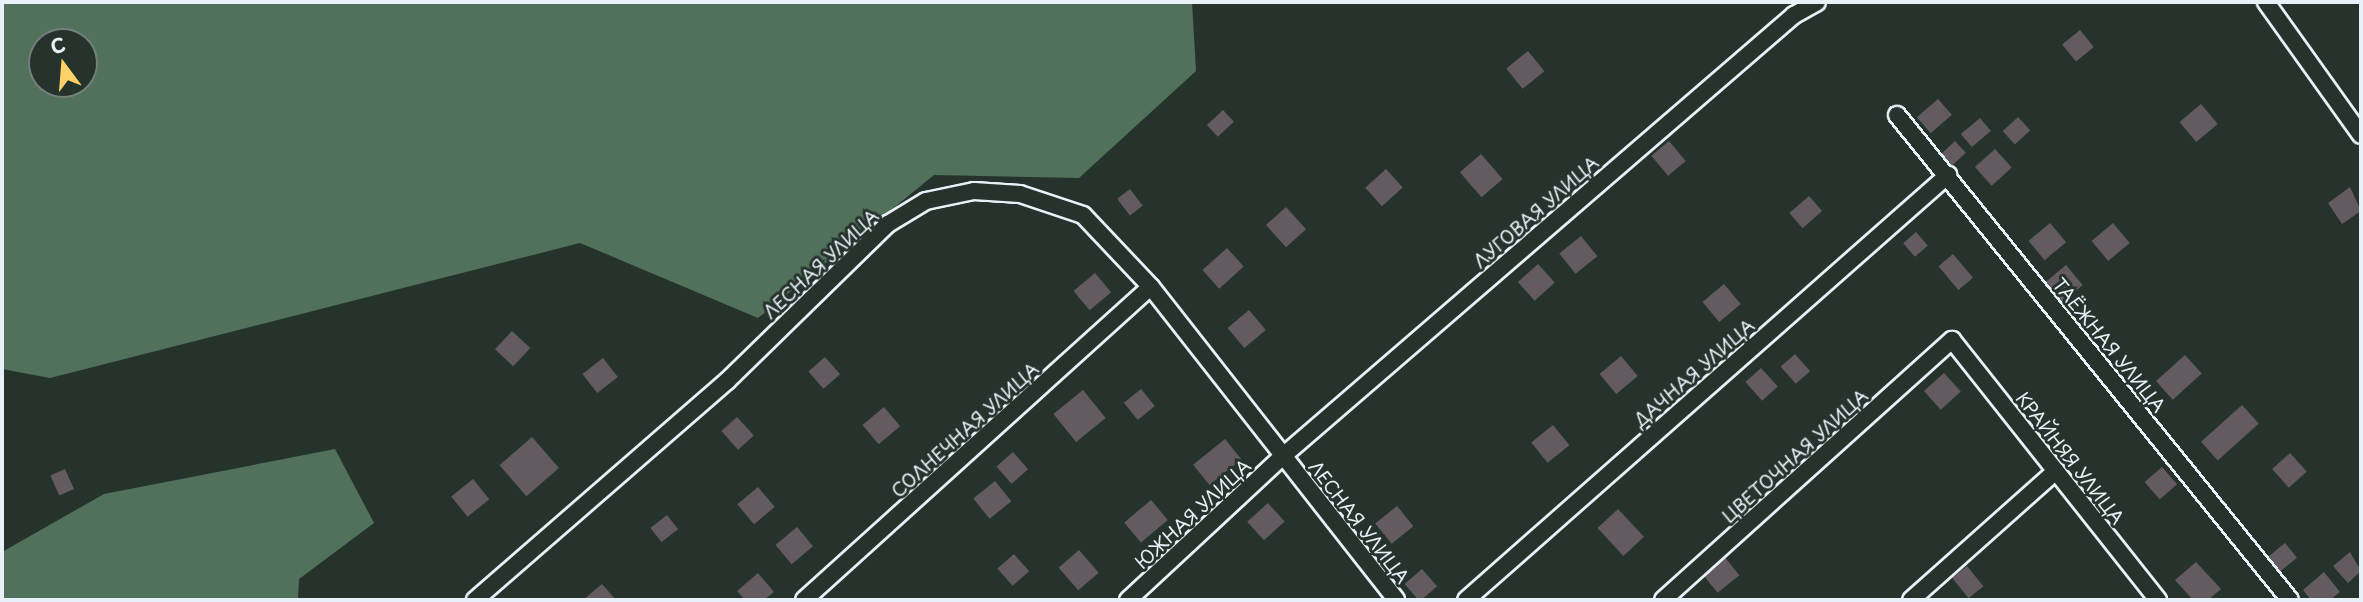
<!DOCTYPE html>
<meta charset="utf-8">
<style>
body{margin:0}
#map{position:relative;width:2363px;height:602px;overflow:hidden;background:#26332d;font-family:"Playpen Sans",sans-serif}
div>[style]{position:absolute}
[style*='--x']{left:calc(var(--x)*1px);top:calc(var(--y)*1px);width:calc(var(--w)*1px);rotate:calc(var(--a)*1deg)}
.green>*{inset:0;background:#51715b}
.building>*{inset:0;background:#645b61;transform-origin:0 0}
.roads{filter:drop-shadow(2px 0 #e8f1f8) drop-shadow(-2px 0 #e8f1f8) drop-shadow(0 2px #e8f1f8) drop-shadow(0 -2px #e8f1f8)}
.street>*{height:16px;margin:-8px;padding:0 8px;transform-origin:8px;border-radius:8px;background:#26332d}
span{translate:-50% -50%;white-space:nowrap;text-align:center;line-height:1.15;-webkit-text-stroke:6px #26332d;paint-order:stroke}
.street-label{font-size:18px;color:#e8f1f8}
.frame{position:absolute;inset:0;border:4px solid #e8f1f8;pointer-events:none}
.north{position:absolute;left:28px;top:28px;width:70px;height:70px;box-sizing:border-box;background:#26332d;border:2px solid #747f7e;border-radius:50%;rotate:344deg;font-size:19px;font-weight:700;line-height:28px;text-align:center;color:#e8f1f8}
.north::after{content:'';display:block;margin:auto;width:24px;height:32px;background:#ffd166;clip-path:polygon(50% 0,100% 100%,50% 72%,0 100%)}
</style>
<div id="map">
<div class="green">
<div style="clip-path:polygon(evenodd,2px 2px,1192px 2px,1196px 71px,1079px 178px,934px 175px,758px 318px,580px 243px,50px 378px,2px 369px,2px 2px,42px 42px,84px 42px,84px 84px,42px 84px,42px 42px)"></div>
<div style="clip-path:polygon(335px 449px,374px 523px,299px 579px,298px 600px,2px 600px,2px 552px,104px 494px)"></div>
</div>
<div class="building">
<div style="left:2080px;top:30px;width:22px;height:23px;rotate:51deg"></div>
<div style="left:1528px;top:51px;width:26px;height:28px;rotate:51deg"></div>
<div style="left:1938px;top:99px;width:21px;height:28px;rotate:49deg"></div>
<div style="left:2201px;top:104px;width:26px;height:28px;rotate:50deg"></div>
<div style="left:1223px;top:110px;width:16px;height:22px;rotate:47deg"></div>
<div style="left:2018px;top:117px;width:18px;height:21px;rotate:47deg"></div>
<div style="left:1980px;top:118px;width:17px;height:25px;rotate:50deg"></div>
<div style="left:1669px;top:141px;width:26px;height:23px;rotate:50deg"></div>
<div style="left:1955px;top:141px;width:16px;height:20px;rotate:47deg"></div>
<div style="left:1995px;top:149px;width:25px;height:27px;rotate:48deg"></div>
<div style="left:1481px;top:154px;width:33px;height:28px;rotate:49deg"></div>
<div style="left:1386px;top:169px;width:25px;height:28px;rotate:48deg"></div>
<div style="clip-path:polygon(2350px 187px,2361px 211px,2342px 224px,2328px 203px)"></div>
<div style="left:1130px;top:189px;width:21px;height:16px;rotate:53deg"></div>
<div style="left:1809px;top:196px;width:20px;height:26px;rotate:49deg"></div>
<div style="left:1286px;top:207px;width:30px;height:27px;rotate:48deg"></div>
<div style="left:2050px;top:223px;width:25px;height:28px;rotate:50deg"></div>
<div style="left:2113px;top:223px;width:26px;height:28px;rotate:50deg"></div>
<div style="left:1916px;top:232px;width:18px;height:17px;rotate:49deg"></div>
<div style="left:1581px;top:236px;width:26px;height:28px;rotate:51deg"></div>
<div style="left:1227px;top:248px;width:25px;height:33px;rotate:48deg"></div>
<div style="left:1953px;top:254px;width:31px;height:19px;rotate:50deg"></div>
<div style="left:1538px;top:264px;width:25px;height:27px;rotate:48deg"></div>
<div style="left:2066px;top:265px;width:26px;height:28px;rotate:50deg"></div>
<div style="left:1095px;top:273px;width:25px;height:28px;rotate:50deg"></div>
<div style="left:1724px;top:284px;width:26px;height:28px;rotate:50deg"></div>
<div style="left:1249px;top:310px;width:26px;height:28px;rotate:50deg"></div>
<div style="left:512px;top:331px;width:25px;height:25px;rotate:43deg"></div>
<div style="left:1795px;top:354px;width:23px;height:19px;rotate:49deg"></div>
<div style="left:2185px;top:355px;width:25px;height:39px;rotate:48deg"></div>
<div style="left:1621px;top:356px;width:26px;height:28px;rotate:50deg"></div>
<div style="left:825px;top:357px;width:23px;height:22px;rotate:49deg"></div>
<div style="left:603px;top:358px;width:24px;height:26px;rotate:52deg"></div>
<div style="left:1761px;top:368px;width:25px;height:21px;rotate:48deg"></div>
<div style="left:1944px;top:373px;width:25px;height:27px;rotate:48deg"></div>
<div style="left:1141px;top:389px;width:22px;height:22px;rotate:51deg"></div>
<div style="left:1083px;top:390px;width:36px;height:38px;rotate:51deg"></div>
<div style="left:2242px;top:405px;width:25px;height:55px;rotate:48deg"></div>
<div style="left:884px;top:407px;width:25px;height:28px;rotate:50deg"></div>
<div style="left:737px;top:417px;width:25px;height:21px;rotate:48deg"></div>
<div style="left:1553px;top:425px;width:26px;height:28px;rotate:51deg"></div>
<div style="left:532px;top:437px;width:41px;height:43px;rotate:49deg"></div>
<div style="left:1225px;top:439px;width:26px;height:41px;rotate:51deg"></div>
<div style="left:1013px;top:452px;width:23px;height:22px;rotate:49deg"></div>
<div style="left:2290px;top:453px;width:25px;height:24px;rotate:48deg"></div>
<div style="left:2162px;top:467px;width:23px;height:23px;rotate:49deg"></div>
<div style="left:65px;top:469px;width:22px;height:16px;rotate:66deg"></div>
<div style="left:473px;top:479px;width:26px;height:28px;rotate:51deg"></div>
<div style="left:995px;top:481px;width:26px;height:28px;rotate:51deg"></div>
<div style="left:758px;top:487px;width:26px;height:27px;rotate:50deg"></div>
<div style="left:1151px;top:500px;width:26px;height:35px;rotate:50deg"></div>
<div style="left:1268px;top:503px;width:25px;height:28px;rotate:48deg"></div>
<div style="left:1397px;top:506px;width:26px;height:28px;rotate:51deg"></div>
<div style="left:1618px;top:509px;width:38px;height:28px;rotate:47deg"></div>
<div style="left:667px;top:515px;width:18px;height:21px;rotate:52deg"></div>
<div style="left:797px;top:527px;width:25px;height:28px;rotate:50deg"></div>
<div style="left:2285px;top:543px;width:19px;height:23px;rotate:51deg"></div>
<div style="left:1079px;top:550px;width:30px;height:27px;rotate:49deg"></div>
<div style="clip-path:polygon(2350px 552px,2361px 571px,2348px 583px,2333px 566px)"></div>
<div style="left:1014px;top:554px;width:23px;height:22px;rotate:49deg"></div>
<div style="left:1723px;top:555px;width:26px;height:28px;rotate:51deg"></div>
<div style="clip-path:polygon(2196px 562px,2221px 589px,2208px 600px,2193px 600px,2175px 580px)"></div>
<div style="left:1967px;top:566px;width:26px;height:19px;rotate:51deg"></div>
<div style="left:1422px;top:569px;width:23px;height:23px;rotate:49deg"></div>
<div style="clip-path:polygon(2324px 572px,2340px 592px,2330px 600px,2311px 600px,2303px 590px)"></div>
<div style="clip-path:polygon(758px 573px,774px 592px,764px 600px,745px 600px,737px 591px)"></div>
<div style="clip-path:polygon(602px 584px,616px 600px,583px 600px)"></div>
</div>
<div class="roads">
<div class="street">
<div style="--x:2266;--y:2;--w:163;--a:54.5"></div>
<div style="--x:1897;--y:115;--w:624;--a:50.98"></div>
<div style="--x:475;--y:600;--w:334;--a:-41"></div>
<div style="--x:727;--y:381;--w:225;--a:-44.3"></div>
<div style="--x:888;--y:224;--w:44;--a:-31.2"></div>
<div style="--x:926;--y:201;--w:49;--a:-11.8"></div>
<div style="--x:974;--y:191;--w:46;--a:3.7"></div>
<div style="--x:1020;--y:194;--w:66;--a:18.4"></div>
<div style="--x:1083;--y:215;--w:99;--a:46.6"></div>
<div style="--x:1151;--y:287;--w:397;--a:51.9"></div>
<div style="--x:804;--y:600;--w:467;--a:-42.1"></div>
<div style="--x:1128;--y:600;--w:212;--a:-42.9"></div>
<div style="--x:1283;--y:456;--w:675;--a:-40.79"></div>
<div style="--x:1794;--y:15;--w:26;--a:-29"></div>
<div style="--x:1466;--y:600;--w:643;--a:-41.4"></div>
<div style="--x:1663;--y:600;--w:389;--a:-42"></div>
<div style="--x:1952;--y:340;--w:332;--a:51.6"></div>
<div style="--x:1911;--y:600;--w:194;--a:-41.7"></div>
</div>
</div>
<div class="street-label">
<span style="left:1536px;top:212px;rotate:-41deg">ЛУГОВАЯ УЛИЦА</span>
<span style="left:821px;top:264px;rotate:-43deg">ЛЕСНАЯ УЛИЦА</span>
<span style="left:2109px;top:345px;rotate:51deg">ТАЁЖНАЯ УЛИЦА</span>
<span style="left:1694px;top:373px;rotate:-41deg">ДАЧНАЯ УЛИЦА</span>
<span style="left:965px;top:430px;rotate:-42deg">СОЛНЕЧНАЯ УЛИЦА</span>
<span style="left:1795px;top:456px;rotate:-42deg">ЦВЕТОЧНАЯ УЛИЦА</span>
<span style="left:2070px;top:458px;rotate:52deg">КРАЙНЯЯ УЛИЦА</span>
<span style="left:1193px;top:514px;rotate:-43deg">ЮЖНАЯ УЛИЦА</span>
<span style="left:1359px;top:522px;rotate:52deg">ЛЕСНАЯ УЛИЦА</span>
</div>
<div class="frame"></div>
<div class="north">С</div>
</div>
